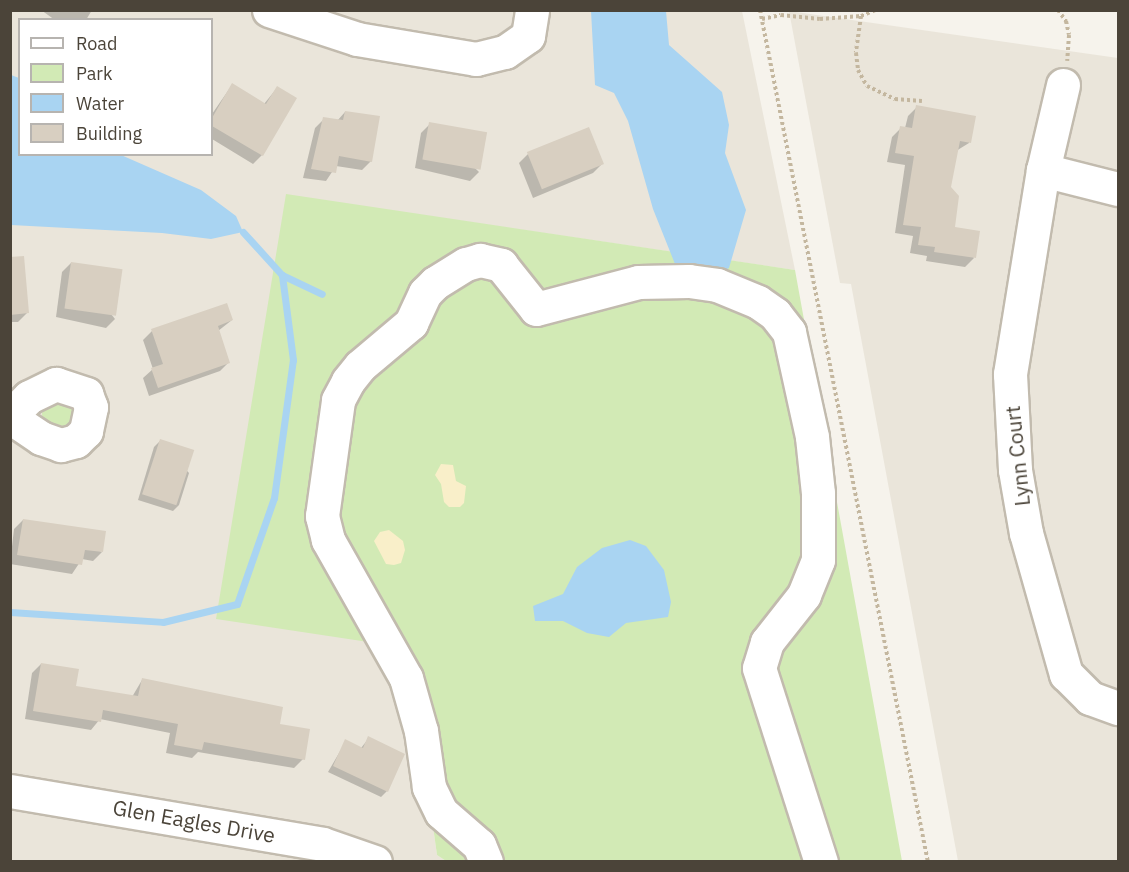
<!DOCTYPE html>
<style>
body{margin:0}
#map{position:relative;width:1129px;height:872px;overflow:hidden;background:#f6f3ec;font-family:"IBM Plex Sans",sans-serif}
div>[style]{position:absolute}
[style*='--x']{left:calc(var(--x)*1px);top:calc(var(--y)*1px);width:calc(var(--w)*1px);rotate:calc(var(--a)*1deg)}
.residential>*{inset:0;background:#eae5da}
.green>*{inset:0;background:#d2eab5}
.round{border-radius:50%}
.sand>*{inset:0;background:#f9efc9}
.water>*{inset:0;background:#a9d4f2}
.shadow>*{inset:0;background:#0003}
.stream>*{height:7px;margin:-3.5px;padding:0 3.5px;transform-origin:3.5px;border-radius:3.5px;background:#a9d4f2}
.building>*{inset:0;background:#d8cfc1;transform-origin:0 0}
.path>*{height:4px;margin-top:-2px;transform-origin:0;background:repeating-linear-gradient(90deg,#c4b79f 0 3px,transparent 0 6px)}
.roads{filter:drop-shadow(2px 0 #c2bbae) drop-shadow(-2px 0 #c2bbae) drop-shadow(0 2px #c2bbae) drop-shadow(0 -2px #c2bbae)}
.minor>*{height:33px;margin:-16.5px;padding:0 16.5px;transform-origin:16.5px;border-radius:16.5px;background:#fff}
span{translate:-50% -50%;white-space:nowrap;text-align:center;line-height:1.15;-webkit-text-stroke:4.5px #fff;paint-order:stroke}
.street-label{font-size:21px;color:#4b4439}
.frame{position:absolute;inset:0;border:12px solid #4b4439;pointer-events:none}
.legend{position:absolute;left:18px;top:18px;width:195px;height:138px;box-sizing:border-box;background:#fff;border:2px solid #b7b4b0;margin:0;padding:8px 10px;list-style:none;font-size:18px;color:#4b4439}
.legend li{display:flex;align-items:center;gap:12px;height:30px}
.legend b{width:30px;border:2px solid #b7b4b0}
</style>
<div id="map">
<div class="residential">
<div style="clip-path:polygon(evenodd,10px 11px,742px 11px,795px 270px,286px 195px,408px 648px,437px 855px,446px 861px,11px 861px,10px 11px,20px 20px,212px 20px,212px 154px,20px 154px,20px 20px)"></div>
<div style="clip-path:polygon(789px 11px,1118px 58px,1118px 861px,958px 861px,851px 284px,840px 283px)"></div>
</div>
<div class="green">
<div style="clip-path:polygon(286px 194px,795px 270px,902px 861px,446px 861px,437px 855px,408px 648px,216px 619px)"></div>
<div class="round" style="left:42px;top:398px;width:32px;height:32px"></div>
</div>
<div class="sand">
<div style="clip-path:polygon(441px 464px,453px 465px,456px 481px,466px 486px,464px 503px,460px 507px,449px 507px,444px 502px,441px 484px,435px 475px)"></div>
<div style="clip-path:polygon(389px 530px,403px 541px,405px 550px,401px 563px,394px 565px,386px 564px,374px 541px,380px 532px)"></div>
</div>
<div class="water">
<div style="clip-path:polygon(591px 11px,666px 11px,669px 45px,722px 92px,729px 125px,725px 153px,746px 210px,729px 268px,707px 278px,681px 279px,653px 209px,628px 121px,614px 93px,595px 85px)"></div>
<div style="clip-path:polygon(11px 75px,19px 78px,20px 154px,121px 155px,201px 190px,236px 216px,243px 232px,211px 239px,162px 233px,11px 225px)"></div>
<div style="clip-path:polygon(630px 540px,646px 546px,664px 570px,671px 602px,668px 617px,626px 623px,609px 637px,587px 633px,563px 621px,535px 621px,533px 606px,563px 594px,577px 567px,602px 548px)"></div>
</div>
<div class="shadow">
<div style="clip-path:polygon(41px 10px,92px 10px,86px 20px,55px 20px)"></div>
<div style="clip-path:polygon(232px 85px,264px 104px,277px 88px,262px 155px,253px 164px,212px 139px,212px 114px)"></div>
<div style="clip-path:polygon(917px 107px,974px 117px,969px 143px,956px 151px,950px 187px,953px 228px,974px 258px,965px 267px,926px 261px,927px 256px,910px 253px,913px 236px,895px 233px,905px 165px,887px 162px,892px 137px,901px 128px,905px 128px,908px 116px)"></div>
<div style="clip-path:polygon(345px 112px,371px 161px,362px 170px,336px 166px,326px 181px,303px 178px,315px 128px,324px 119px,337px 121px)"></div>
<div style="clip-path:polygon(430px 124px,479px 172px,470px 181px,415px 168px,421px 133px)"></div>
<div style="clip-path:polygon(528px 154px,602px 164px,593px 173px,533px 198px,519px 163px)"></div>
<div style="clip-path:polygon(71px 263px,115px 319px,106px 328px,56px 317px,62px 272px)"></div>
<div style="clip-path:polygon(10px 281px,27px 313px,18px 322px,10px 322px)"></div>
<div style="clip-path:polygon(232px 320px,218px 331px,229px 362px,220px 371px,149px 396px,143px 378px,153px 369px,143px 340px,152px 331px)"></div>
<div style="clip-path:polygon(160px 441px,189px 473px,179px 505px,173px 511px,138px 500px,154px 447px)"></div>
<div style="clip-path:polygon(23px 520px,102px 552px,93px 561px,82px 559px,72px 574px,10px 564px,14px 529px)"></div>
<div style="clip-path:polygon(41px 664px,75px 687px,132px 697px,142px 680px,278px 725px,303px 759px,294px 768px,198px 752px,192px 758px,166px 753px,170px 733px,100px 719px,91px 730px,25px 719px,32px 673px)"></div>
<div style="clip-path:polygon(369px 738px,387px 791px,381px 797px,328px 772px,346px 741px,361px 748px)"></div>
</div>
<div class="stream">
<div style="--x:282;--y:275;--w:44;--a:25.4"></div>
<div style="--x:10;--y:612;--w:153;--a:3.7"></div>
<div style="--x:163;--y:622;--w:76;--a:-13.7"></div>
<div style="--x:237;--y:604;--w:112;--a:-70.8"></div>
<div style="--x:274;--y:498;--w:139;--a:-82.2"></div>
<div style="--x:293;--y:360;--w:86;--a:-97.4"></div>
<div style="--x:282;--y:275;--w:58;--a:-132.2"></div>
</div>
<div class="building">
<div style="clip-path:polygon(232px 83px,266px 104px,277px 86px,297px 98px,263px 156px,212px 126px,212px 118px)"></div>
<div style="clip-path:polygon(916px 105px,976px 116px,971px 143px,960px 141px,951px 187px,959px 196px,955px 227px,980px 231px,976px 258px,934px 252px,935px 247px,918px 245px,921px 227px,903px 225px,914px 156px,895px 153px,900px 126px,912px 128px)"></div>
<div style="clip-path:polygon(345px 111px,380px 116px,372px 162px,339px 156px,336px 173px,311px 169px,323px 117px,343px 120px)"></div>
<div style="left:429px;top:122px;width:59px;height:38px;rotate:10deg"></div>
<div style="left:589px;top:127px;width:40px;height:67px;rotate:68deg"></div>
<div style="clip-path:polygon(24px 256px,29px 313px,10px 315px,10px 257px)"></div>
<div style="left:71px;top:262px;width:52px;height:47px;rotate:8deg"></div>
<div style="clip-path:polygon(227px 303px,233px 320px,218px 326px,230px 363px,158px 388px,151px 368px,163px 364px,151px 329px)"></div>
<div style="left:160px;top:439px;width:36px;height:58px;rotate:18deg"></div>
<div style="clip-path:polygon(23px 519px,106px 531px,103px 552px,85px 550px,82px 565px,17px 555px)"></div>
<div style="clip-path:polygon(41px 663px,79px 669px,76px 686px,138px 696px,142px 678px,283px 707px,280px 724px,310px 729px,305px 760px,204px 742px,202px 750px,174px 745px,178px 724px,103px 710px,101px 722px,33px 711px)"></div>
<div style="clip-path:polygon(368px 736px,405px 754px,388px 792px,333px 766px,345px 739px,363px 748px)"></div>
</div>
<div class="path">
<div style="--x:760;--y:10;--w:868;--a:78.85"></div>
<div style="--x:1058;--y:10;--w:14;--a:54"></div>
<div style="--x:1066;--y:21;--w:14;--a:78"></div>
<div style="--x:1069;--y:35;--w:26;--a:94"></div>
<div style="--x:861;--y:16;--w:37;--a:98"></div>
<div style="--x:856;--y:53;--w:17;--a:83"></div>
<div style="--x:858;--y:70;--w:18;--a:61"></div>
<div style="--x:867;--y:86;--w:31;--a:25"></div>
<div style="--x:895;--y:99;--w:27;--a:4"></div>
<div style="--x:762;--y:19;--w:19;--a:-12"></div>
<div style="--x:781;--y:15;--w:39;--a:6"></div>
<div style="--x:820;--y:19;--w:41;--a:-4.2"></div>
<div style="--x:861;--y:16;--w:16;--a:-22"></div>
</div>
<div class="roads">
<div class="minor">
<div style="--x:269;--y:10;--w:93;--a:18.2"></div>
<div style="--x:357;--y:39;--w:121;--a:9.5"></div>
<div style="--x:476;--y:59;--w:30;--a:-14"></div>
<div style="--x:505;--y:52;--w:28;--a:-35"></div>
<div style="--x:528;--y:36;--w:26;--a:-81"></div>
<div style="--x:1063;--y:85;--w:87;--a:103.2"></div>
<div style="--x:1043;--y:170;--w:207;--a:99.2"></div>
<div style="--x:1010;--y:374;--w:96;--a:87"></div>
<div style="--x:1015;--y:470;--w:64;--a:80.1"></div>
<div style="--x:1026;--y:533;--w:147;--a:74.2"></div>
<div style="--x:1066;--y:674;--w:34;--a:45"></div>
<div style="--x:1090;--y:698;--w:30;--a:20"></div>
<div style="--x:1043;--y:170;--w:77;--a:14.2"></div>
<div style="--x:10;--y:416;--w:27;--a:-45"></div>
<div style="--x:29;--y:397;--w:30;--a:-26"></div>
<div style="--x:56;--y:384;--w:32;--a:18"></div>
<div style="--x:86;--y:394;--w:14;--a:69"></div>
<div style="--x:91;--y:407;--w:25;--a:102"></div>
<div style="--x:86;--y:431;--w:14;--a:135"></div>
<div style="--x:76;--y:441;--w:16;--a:165"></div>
<div style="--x:61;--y:445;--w:21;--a:-161"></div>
<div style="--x:41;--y:438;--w:37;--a:-146"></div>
<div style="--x:10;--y:791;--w:317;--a:9.6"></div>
<div style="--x:323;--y:844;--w:55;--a:19.1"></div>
<div style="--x:486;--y:862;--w:18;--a:-112"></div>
<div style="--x:479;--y:845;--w:50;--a:-139"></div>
<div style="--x:441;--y:812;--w:28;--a:-116"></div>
<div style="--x:429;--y:787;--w:57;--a:-98.1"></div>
<div style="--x:421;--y:731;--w:55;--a:-105.8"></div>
<div style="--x:406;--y:678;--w:159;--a:-119.5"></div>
<div style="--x:328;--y:540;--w:25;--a:-104"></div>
<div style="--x:322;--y:516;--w:117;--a:-82.1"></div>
<div style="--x:338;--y:400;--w:21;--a:-62"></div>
<div style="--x:348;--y:381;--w:19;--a:-51"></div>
<div style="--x:360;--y:366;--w:67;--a:-40.1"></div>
<div style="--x:411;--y:323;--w:33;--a:-65"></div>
<div style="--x:425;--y:293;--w:14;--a:-45"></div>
<div style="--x:435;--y:283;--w:36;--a:-32"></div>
<div style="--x:466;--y:264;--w:15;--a:-16"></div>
<div style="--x:480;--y:260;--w:22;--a:13"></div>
<div style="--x:501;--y:265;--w:56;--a:51.5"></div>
<div style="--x:536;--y:309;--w:106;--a:-14.8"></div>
<div style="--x:638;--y:282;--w:51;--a:-1.1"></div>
<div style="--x:689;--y:281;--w:28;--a:8"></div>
<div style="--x:717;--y:285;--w:44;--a:22.5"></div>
<div style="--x:758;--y:302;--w:21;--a:35"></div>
<div style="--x:775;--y:314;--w:23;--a:52"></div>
<div style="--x:789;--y:332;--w:107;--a:77.6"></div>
<div style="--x:812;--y:437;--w:56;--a:83.9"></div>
<div style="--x:818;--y:493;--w:67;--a:90"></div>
<div style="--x:818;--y:560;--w:38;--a:112"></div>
<div style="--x:804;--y:595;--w:60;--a:128.2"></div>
<div style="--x:767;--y:642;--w:27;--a:107"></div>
<div style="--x:759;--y:668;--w:204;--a:72.3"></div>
</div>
</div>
<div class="street-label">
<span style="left:1017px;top:456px;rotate:-96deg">Lynn Court</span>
<span style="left:194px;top:821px;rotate:10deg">Glen Eagles Drive</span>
</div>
<div class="frame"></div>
<ul class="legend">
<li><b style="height:8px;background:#fff"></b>Road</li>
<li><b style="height:16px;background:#d2eab5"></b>Park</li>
<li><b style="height:16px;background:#a9d4f2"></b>Water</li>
<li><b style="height:16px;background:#d8cfc1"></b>Building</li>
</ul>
</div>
